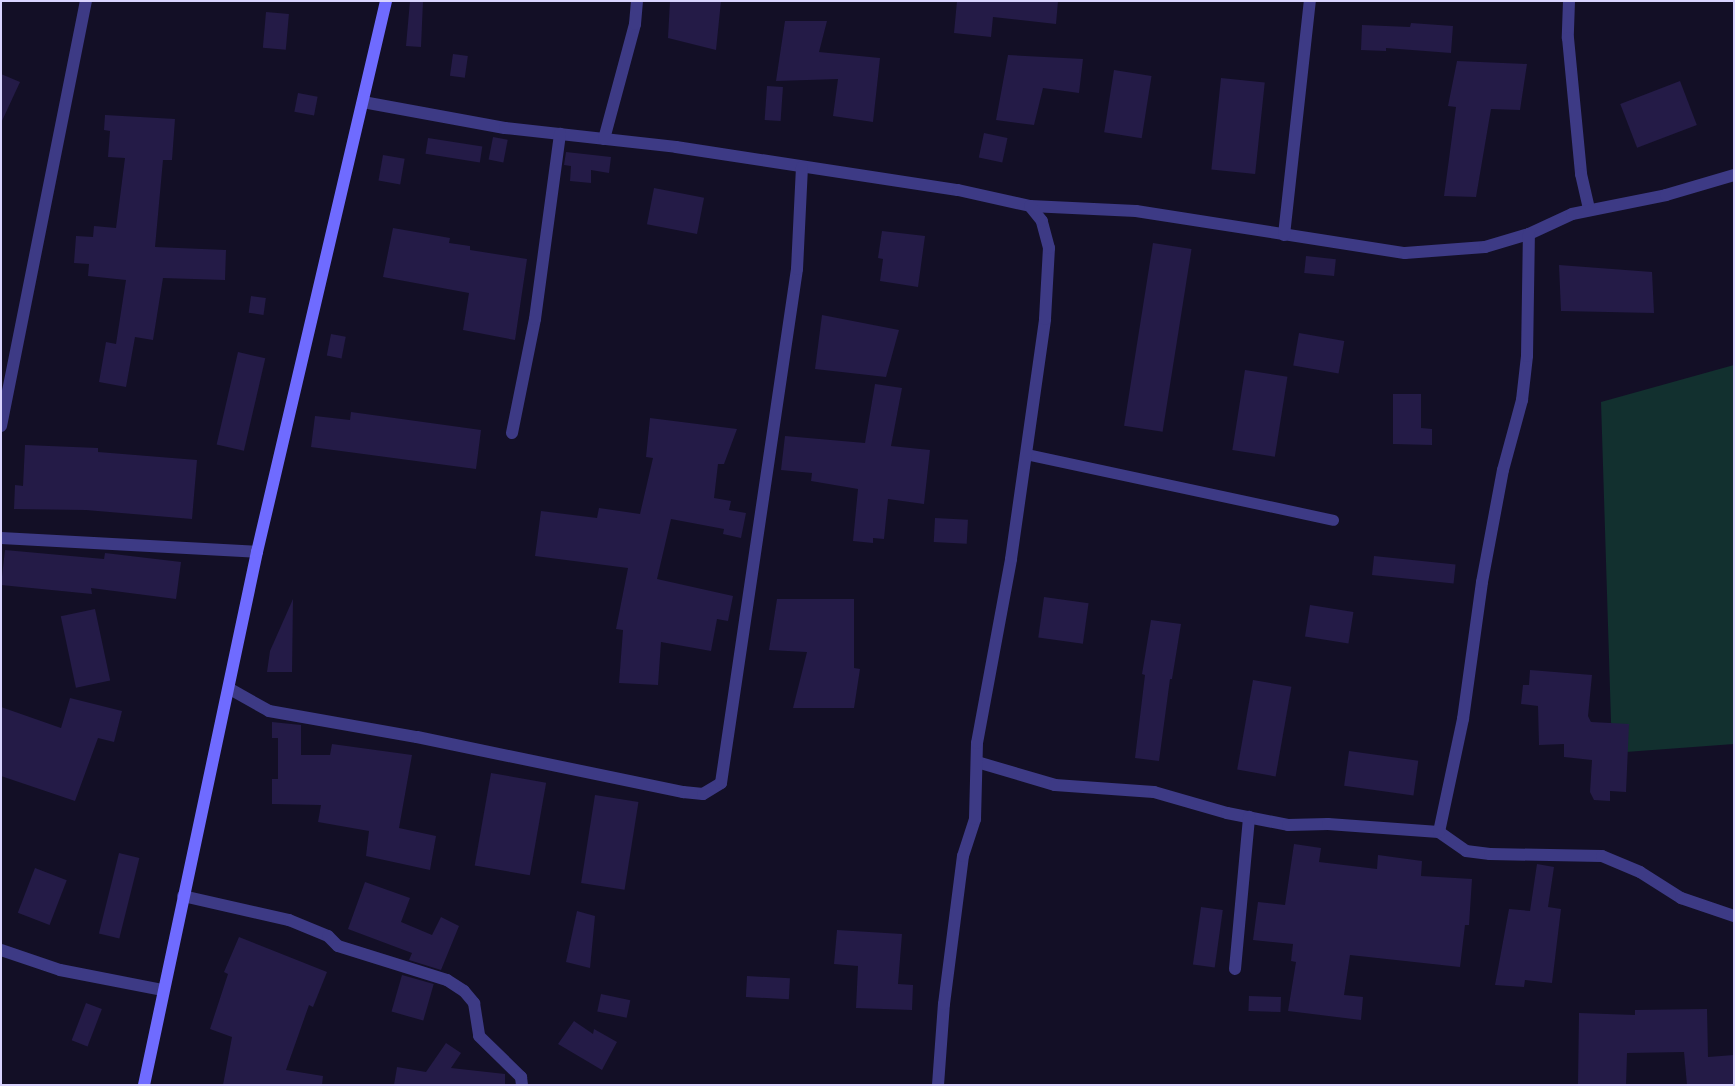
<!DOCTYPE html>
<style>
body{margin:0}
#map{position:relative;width:1735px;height:1086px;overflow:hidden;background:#130f26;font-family:Raleway,sans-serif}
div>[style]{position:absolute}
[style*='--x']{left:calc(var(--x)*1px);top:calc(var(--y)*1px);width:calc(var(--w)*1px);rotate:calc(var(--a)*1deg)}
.green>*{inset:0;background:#12302f}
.building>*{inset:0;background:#241b47;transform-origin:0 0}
.service>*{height:11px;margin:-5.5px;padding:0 5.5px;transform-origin:5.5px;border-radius:5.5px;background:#3d3a85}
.minor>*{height:12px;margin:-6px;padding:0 6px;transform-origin:6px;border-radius:6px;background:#3d3a85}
.secondary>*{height:12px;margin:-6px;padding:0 6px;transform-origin:6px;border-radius:6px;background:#6f6bff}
span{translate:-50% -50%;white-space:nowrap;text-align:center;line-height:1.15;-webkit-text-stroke:4px #130f26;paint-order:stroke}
.frame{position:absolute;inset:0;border:2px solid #d9d4ff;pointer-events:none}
</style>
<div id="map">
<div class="green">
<div style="clip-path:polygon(1734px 365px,1734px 744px,1612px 753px,1601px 402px)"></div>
</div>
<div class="building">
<div style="clip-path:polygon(410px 1px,423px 1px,421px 47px,406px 46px)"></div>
<div style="clip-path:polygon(670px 1px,721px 1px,716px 50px,668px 38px)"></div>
<div style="clip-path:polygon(957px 1px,1058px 1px,1056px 24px,993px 17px,991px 37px,954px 33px)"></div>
<div style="left:266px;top:12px;width:23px;height:36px;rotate:5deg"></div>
<div style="clip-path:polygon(785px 21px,827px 21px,819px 52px,880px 58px,873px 122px,833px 116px,838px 79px,776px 81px)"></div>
<div style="clip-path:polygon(1411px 23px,1453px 26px,1451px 53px,1386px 48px,1386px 51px,1361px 50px,1362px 25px,1410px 27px)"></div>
<div style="left:453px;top:54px;width:15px;height:22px;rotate:8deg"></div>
<div style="clip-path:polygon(1008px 55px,1083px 59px,1079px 93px,1043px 88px,1034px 125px,996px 120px)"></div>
<div style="clip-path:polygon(1457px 61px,1527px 64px,1520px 110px,1491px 109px,1476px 197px,1444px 196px,1456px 107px,1448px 106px)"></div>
<div style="left:1114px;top:70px;width:38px;height:63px;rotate:9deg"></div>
<div style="clip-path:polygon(1px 74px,20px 82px,1px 123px)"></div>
<div style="left:1221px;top:78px;width:44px;height:92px;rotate:6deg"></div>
<div style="left:1680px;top:81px;width:47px;height:64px;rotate:69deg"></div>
<div style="left:767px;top:86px;width:16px;height:34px;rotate:4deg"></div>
<div style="left:298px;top:93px;width:20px;height:19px;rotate:11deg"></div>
<div style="clip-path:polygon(105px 115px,175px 119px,172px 160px,163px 160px,155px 247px,226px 250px,225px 280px,163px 278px,153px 340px,135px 337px,126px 387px,99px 382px,106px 342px,116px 344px,126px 280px,88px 276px,89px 264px,74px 263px,76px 236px,93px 237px,94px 226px,116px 228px,125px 158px,108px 157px,110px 131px,104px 130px)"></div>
<div style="left:984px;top:133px;width:24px;height:25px;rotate:12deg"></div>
<div style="left:493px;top:137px;width:15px;height:23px;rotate:11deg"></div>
<div style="left:428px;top:138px;width:55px;height:16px;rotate:9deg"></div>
<div style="clip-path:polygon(566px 152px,611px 157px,609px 173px,591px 170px,591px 183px,570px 181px,571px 166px,564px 165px)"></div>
<div style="left:383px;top:155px;width:22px;height:26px;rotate:10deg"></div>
<div style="left:654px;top:188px;width:51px;height:37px;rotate:11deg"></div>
<div style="clip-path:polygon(393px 228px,450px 238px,449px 243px,470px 246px,470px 250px,527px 259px,515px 340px,463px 330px,469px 293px,383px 277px)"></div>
<div style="clip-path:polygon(882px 231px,925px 236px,918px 287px,880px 281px,883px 259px,878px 258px)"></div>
<div style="left:1153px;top:243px;width:39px;height:185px;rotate:9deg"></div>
<div style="left:1306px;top:256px;width:30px;height:17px;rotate:6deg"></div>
<div style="clip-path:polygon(1559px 265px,1652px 272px,1654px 313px,1561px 311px)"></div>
<div style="left:251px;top:296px;width:15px;height:17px;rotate:8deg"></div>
<div style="clip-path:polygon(822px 315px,899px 330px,886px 377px,815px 369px)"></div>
<div style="left:1299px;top:333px;width:46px;height:33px;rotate:10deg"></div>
<div style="left:331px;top:334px;width:15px;height:22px;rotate:11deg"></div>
<div style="left:238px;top:352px;width:28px;height:95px;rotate:13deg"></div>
<div style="left:1245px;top:370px;width:43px;height:81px;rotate:9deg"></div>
<div style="clip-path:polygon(875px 384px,902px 388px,891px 446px,930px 450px,924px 504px,888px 499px,884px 539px,873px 538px,873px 543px,853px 541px,858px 489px,811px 481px,812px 473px,781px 470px,785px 436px,865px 443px)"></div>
<div style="clip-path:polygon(1393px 394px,1421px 394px,1421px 428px,1432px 429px,1432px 445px,1393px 444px)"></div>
<div style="clip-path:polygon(351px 412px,481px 430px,476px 469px,311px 447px,315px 416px,350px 420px)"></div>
<div style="clip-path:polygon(650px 418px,737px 429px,724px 464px,718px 464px,714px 498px,731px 501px,729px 510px,746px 513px,741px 538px,723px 534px,724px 529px,671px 519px,657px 579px,733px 596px,728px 621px,717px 619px,711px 651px,661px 642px,658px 685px,619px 683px,623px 630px,616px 629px,628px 568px,535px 556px,541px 511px,597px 518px,599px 508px,640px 514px,653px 458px,646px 457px)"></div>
<div style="clip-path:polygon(25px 445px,98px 448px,98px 452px,197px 460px,192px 519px,86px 510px,14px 509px,15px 485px,23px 486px)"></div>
<div style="left:935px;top:518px;width:33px;height:24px;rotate:3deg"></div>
<div style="clip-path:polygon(5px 550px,104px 559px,105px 553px,181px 562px,176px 599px,91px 588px,92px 594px,1px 585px)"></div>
<div style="left:1374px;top:556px;width:82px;height:19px;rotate:6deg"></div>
<div style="left:1044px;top:597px;width:45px;height:41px;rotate:8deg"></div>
<div style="clip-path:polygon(293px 599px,292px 672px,267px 672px,270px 651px)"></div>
<div style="clip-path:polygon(777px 599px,854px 599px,854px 668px,860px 669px,854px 708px,793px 708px,807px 652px,769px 650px)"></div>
<div style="left:1310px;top:605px;width:44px;height:32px;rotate:9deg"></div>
<div style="left:95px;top:609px;width:73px;height:35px;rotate:78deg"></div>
<div style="clip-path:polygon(1151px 620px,1181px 624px,1172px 679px,1170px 679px,1159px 761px,1135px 758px,1145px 675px,1142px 674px)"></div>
<div style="clip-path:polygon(1530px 670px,1592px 675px,1588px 716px,1591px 722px,1629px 724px,1626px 792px,1610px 791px,1610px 801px,1594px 800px,1590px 792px,1592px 760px,1564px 757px,1564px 744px,1539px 745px,1538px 706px,1521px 704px,1523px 685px,1529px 685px)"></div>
<div style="left:1253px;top:680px;width:39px;height:91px;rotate:10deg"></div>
<div style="clip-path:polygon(70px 698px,122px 711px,114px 742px,98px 738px,75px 801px,1px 776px,1px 707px,61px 728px)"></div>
<div style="clip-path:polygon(272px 722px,301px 725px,301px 755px,330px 755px,332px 744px,412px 755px,399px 828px,436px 836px,430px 870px,366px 856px,369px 831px,318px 822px,321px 805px,272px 804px,272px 779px,278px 779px,278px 738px,272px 738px)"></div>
<div style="left:1349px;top:751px;width:70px;height:35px;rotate:8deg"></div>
<div style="left:491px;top:773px;width:56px;height:94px;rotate:10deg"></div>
<div style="left:595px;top:795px;width:44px;height:89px;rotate:9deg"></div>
<div style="clip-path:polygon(1294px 844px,1321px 848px,1319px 862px,1377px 869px,1378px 855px,1422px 861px,1421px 876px,1472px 879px,1469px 925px,1465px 925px,1460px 967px,1350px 955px,1344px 995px,1363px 997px,1361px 1020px,1288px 1011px,1296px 962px,1291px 961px,1293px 944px,1253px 940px,1258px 902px,1285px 905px)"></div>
<div style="left:119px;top:853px;width:21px;height:83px;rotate:14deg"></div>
<div style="clip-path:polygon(1537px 864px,1554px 867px,1548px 907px,1561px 909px,1552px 983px,1525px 980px,1524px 987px,1495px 985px,1509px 909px,1530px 911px)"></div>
<div style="left:35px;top:868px;width:34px;height:48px;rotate:21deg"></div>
<div style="clip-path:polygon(365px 882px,410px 898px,401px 922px,432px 935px,441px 917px,459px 926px,441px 970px,409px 960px,412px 953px,348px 929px)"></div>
<div style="left:1201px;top:907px;width:22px;height:58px;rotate:8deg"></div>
<div style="clip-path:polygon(577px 911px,595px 916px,590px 968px,566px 962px)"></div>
<div style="clip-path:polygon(837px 930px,902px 934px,898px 984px,913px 985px,912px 1010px,856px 1008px,858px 966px,834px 964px)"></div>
<div style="clip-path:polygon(239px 937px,327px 972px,313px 1007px,309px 1005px,286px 1070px,323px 1076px,322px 1085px,223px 1085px,232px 1037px,210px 1029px,228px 974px,224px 972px)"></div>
<div style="left:402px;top:975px;width:33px;height:38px;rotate:16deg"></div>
<div style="left:747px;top:976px;width:43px;height:21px;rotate:3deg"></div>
<div style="left:601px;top:994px;width:30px;height:18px;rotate:12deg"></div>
<div style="left:1249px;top:996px;width:32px;height:15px;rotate:2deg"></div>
<div style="left:86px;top:1003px;width:17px;height:40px;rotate:21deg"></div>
<div style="clip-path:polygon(1707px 1009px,1708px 1057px,1734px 1055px,1734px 1085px,1687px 1085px,1684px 1052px,1627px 1053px,1626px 1085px,1578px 1085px,1579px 1013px,1635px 1015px,1635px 1010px)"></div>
<div style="clip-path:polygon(574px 1021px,593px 1034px,594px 1029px,617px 1042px,602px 1070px,558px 1044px)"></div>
<div style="clip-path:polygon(446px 1043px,461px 1053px,451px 1068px,505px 1074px,505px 1085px,394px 1085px,397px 1067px,426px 1072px)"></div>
</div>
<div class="service">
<div style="--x:1026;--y:454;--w:314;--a:12.1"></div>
</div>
<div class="minor">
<div style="--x:1569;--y:1;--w:37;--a:92"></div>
<div style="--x:1568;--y:38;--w:137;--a:84.5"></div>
<div style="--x:1581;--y:174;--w:37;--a:77"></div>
<div style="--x:363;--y:102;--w:144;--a:10.4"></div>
<div style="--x:505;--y:128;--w:172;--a:6.3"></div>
<div style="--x:676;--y:147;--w:285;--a:8.7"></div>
<div style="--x:958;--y:190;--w:74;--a:12.5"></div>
<div style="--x:1030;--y:206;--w:106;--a:2.7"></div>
<div style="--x:1136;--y:211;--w:272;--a:8.9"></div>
<div style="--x:1405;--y:253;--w:80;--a:-4.3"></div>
<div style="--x:1485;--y:247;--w:46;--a:-16.5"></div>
<div style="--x:1529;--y:234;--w:47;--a:-24.9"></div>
<div style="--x:1572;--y:214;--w:96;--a:-11.4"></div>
<div style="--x:1666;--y:195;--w:71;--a:-16.4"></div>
<div style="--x:604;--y:139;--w:119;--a:-74.9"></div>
<div style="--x:635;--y:24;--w:23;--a:-85"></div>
<div style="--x:1284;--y:235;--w:235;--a:-83.7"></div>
<div style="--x:1;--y:426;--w:433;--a:-78.7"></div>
<div style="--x:512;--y:433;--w:116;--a:-78.6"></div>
<div style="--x:535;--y:319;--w:187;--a:-82.3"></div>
<div style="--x:1;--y:538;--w:256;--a:3.1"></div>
<div style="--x:230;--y:689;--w:45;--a:29.4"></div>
<div style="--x:269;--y:711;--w:150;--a:10"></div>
<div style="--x:417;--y:737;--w:272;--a:11.7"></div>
<div style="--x:683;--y:792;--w:20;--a:6"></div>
<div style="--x:703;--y:794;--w:21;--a:-31"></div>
<div style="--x:721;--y:783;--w:520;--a:-81.59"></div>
<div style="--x:797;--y:269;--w:102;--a:-87.2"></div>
<div style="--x:977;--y:762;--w:81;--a:16.4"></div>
<div style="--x:1055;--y:785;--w:99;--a:4"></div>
<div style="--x:1154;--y:792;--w:76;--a:16"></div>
<div style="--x:1227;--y:813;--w:62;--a:11.1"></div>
<div style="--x:1288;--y:825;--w:40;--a:-1.4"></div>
<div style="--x:1328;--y:824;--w:111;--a:4.1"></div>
<div style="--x:1439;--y:832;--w:33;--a:35"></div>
<div style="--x:1466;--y:851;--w:24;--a:7"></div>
<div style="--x:1490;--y:854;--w:112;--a:1"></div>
<div style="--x:1602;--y:856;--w:41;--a:22.8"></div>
<div style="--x:1640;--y:872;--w:49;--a:32.4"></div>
<div style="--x:1681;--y:898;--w:56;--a:18.8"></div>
<div style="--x:1439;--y:832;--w:116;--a:-78"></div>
<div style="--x:1463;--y:719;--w:138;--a:-82.1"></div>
<div style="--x:1482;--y:582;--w:114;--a:-79.4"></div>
<div style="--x:1503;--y:470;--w:73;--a:-74.8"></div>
<div style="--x:1522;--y:400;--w:44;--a:-83.5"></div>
<div style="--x:1527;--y:356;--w:122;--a:-89.1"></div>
<div style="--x:183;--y:896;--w:109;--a:12.8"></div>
<div style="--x:289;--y:920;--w:42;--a:22.3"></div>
<div style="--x:328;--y:936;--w:14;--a:45"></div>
<div style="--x:338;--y:946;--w:114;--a:17.3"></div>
<div style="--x:447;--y:980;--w:20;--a:33"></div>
<div style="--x:464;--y:991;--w:16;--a:50"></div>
<div style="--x:474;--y:1003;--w:33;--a:81"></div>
<div style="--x:479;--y:1036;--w:59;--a:44.3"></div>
<div style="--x:521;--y:1077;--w:8;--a:83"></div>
<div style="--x:1;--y:950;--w:62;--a:18.7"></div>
<div style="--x:60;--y:970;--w:105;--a:11"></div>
<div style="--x:1235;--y:969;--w:153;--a:-84.7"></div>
<div style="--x:938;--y:1085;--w:81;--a:-85.8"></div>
<div style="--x:944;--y:1004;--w:149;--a:-82.7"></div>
<div style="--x:963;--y:856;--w:39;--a:-72"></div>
<div style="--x:975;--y:819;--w:76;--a:-88.5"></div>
<div style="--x:977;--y:743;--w:187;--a:-79.5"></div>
<div style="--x:1011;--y:559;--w:242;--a:-81.9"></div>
<div style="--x:1045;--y:319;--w:71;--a:-86.8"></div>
<div style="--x:1049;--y:248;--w:28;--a:-105"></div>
<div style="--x:1042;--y:221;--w:19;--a:-129"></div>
</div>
<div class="secondary">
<div style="--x:144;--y:1085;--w:545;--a:-78.03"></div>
<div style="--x:257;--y:552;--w:566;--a:-76.82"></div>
</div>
<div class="frame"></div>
</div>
